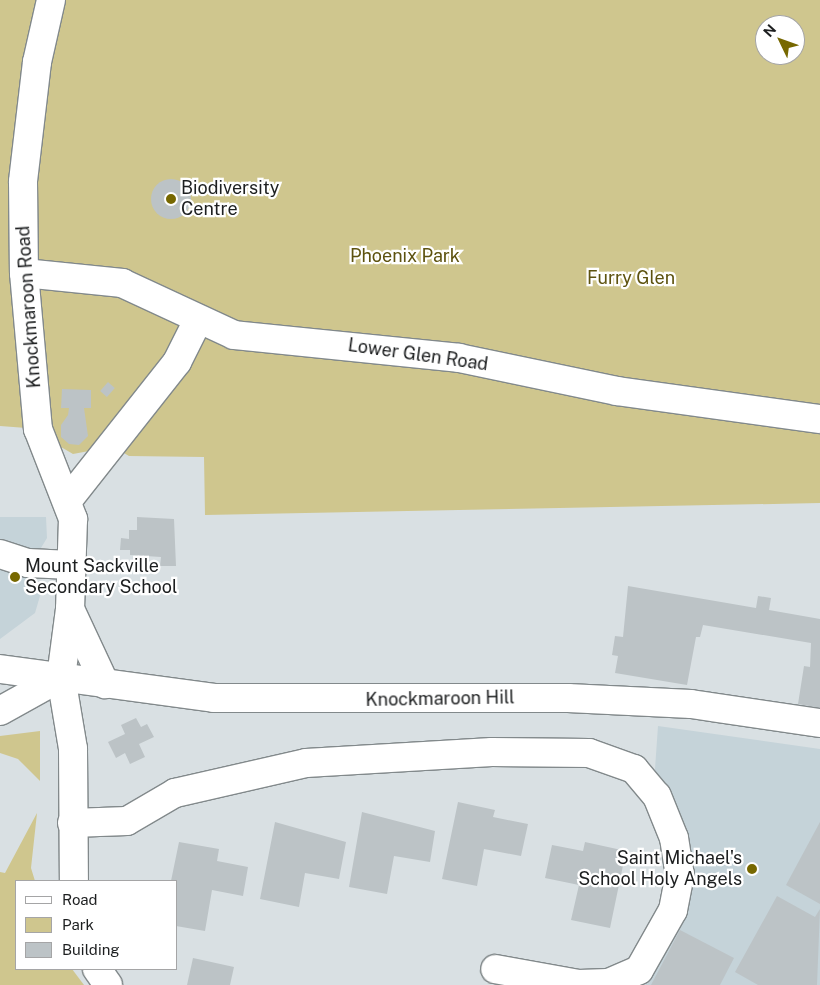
<!DOCTYPE html>
<style>
body{margin:0}
#map{position:relative;width:820px;height:985px;overflow:hidden;background:#d9e0e3;font-family:"Public Sans",sans-serif}
div>[style]{position:absolute}
[style*='--x']{left:calc(var(--x)*1px);top:calc(var(--y)*1px);width:calc(var(--w)*1px);rotate:calc(var(--a)*1deg)}
.built>*{inset:0;background:#c5d3d9}
.green>*{inset:0;background:#cfc68e}
.building>*{inset:0;background:#bcc3c6;transform-origin:0 0}
.round{border-radius:50%}
.roads{filter:drop-shadow(1px 0 #82898b) drop-shadow(-1px 0 #82898b) drop-shadow(0 1px #82898b) drop-shadow(0 -1px #82898b)}
.minor>*{height:28px;margin:-14px;padding:0 14px;transform-origin:14px;border-radius:14px;background:#fff}
.dots>*{width:14px;height:14px;translate:-50% -50%;box-sizing:border-box;border:2px solid #fff;border-radius:50%}
span{translate:-50% -50%;white-space:nowrap;text-align:center;line-height:1.15;-webkit-text-stroke:4.5px #fff;paint-order:stroke}
.poi-label{font-size:18px;color:#1d1f20}
.left{translate:0 -50%;text-align:left}
.right{translate:-100% -50%;text-align:right}
.park-label{font-size:18px;color:#5d520f}
.street-label{font-size:18px;color:#1d1f20}
.legend{position:absolute;left:15px;top:880px;width:162px;height:90px;box-sizing:border-box;background:#fff;border:1px solid #a5a5a6;margin:0;padding:6px 9px;list-style:none;font-size:15px;color:#1d1f20}
.legend li{display:flex;align-items:center;gap:10px;height:25px}
.legend b{width:25px;border:1px solid #a5a5a6}
.north{position:absolute;left:755px;top:15px;width:50px;height:50px;box-sizing:border-box;background:#fff;border:1px solid #a5a5a6;border-radius:50%;rotate:312deg;font-size:14px;font-weight:700;line-height:20px;text-align:center;color:#1d1f20}
.north::after{content:'';display:block;margin:auto;width:18px;height:22px;background:#776800;clip-path:polygon(50% 0,100% 100%,50% 72%,0 100%)}
</style>
<div id="map">
<div class="built">
<div style="clip-path:polygon(0 517px,46px 517px,47px 538px,24px 576px,40px 582px,42px 589px,35px 613px,0 639px)"></div>
<div style="clip-path:polygon(658px 726px,820px 749px,820px 985px,645px 985px,676px 925px,654px 783px)"></div>
</div>
<div class="green">
<div style="clip-path:polygon(evenodd,0 0,820px 0,820px 503px,205px 515px,204px 457px,129px 456px,100px 439px,89px 451px,73px 454px,61px 447px,53px 430px,0 426px,0 0,765px 25px,795px 25px,795px 55px,765px 55px,765px 25px)"></div>
<div style="clip-path:polygon(40px 731px,40px 781px,18px 759px,0 753px,0 736px)"></div>
<div style="clip-path:polygon(37px 813px,31px 868px,35px 881px,16px 881px,16px 969px,72px 969px,84px 985px,0 985px,0 872px,5px 873px)"></div>
</div>
<div class="building">
<div class="round" style="left:151px;top:179px;width:40px;height:40px"></div>
<div style="left:108px;top:382px;width:9px;height:12px;rotate:41deg"></div>
<div style="clip-path:polygon(62px 389px,91px 390px,91px 408px,84px 408px,88px 436px,79px 445px,69px 444px,61px 437px,61px 425px,68px 415px,69px 408px,61px 408px)"></div>
<div style="clip-path:polygon(137px 517px,174px 519px,176px 566px,160px 566px,161px 557px,130px 555px,130px 550px,120px 550px,121px 538px,129px 539px,129px 530px,137px 530px)"></div>
<div style="clip-path:polygon(628px 586px,756px 608px,758px 596px,771px 598px,769px 610px,820px 619px,820px 708px,798px 704px,804px 666px,810px 667px,811px 643px,703px 625px,700px 637px,696px 637px,687px 685px,615px 673px,618px 656px,612px 655px,615px 636px,623px 637px)"></div>
<div style="clip-path:polygon(136px 718px,141px 727px,147px 724px,154px 737px,139px 744px,145px 757px,130px 764px,125px 753px,116px 758px,108px 742px,125px 734px,121px 725px)"></div>
<div style="clip-path:polygon(458px 802px,495px 810px,493px 817px,528px 824px,521px 856px,484px 849px,477px 886px,442px 879px)"></div>
<div style="clip-path:polygon(362px 812px,435px 831px,430px 862px,394px 856px,387px 894px,349px 887px)"></div>
<div style="clip-path:polygon(275px 822px,346px 842px,339px 879px,305px 873px,299px 907px,260px 899px)"></div>
<div style="clip-path:polygon(820px 822px,820px 904px,786px 885px)"></div>
<div style="clip-path:polygon(179px 842px,219px 849px,217px 861px,248px 867px,243px 896px,212px 890px,205px 931px,176px 926px,176px 881px,171px 881px)"></div>
<div style="clip-path:polygon(585px 842px,626px 851px,610px 928px,571px 920px,579px 885px,545px 878px,552px 845px,583px 851px)"></div>
<div style="clip-path:polygon(777px 896px,815px 917px,820px 909px,817px 985px,758px 985px,735px 972px)"></div>
<div style="clip-path:polygon(680px 930px,734px 958px,720px 985px,651px 985px)"></div>
<div style="clip-path:polygon(193px 958px,234px 967px,230px 985px,187px 985px)"></div>
</div>
<div class="roads">
<div class="minor">
<div style="--x:51;--y:0;--w:64;--a:102.7"></div>
<div style="--x:37;--y:62;--w:121;--a:96.7"></div>
<div style="--x:23;--y:182;--w:91;--a:89.4"></div>
<div style="--x:24;--y:273;--w:157;--a:84.9"></div>
<div style="--x:38;--y:429;--w:97;--a:68.7"></div>
<div style="--x:73;--y:519;--w:90;--a:91.9"></div>
<div style="--x:70;--y:609;--w:69;--a:97.5"></div>
<div style="--x:61;--y:677;--w:73;--a:80.5"></div>
<div style="--x:73;--y:749;--w:132;--a:89.6"></div>
<div style="--x:24;--y:273;--w:99;--a:5.8"></div>
<div style="--x:122;--y:283;--w:123;--a:24.9"></div>
<div style="--x:234;--y:335;--w:226;--a:5.8"></div>
<div style="--x:459;--y:358;--w:161;--a:11.8"></div>
<div style="--x:617;--y:391;--w:205;--a:7.9"></div>
<div style="--x:68;--y:500;--w:176;--a:-51.7"></div>
<div style="--x:177;--y:362;--w:47;--a:-63.4"></div>
<div style="--x:0;--y:554;--w:29;--a:18"></div>
<div style="--x:28;--y:563;--w:43;--a:2.7"></div>
<div style="--x:70;--y:609;--w:83;--a:65"></div>
<div style="--x:0;--y:669;--w:216;--a:7.7"></div>
<div style="--x:214;--y:698;--w:354;--a:0"></div>
<div style="--x:568;--y:698;--w:123;--a:2.8"></div>
<div style="--x:691;--y:704;--w:130;--a:8.4"></div>
<div style="--x:0;--y:711;--w:70;--a:-29.1"></div>
<div style="--x:72;--y:823;--w:55;--a:-2.1"></div>
<div style="--x:127;--y:821;--w:56;--a:-30.3"></div>
<div style="--x:175;--y:793;--w:134;--a:-12.9"></div>
<div style="--x:306;--y:763;--w:186;--a:-3.4"></div>
<div style="--x:492;--y:752;--w:97;--a:0.6"></div>
<div style="--x:589;--y:753;--w:48;--a:19.6"></div>
<div style="--x:634;--y:769;--w:35;--a:50"></div>
<div style="--x:657;--y:796;--w:45;--a:68"></div>
<div style="--x:674;--y:838;--w:36;--a:81"></div>
<div style="--x:680;--y:874;--w:37;--a:101"></div>
<div style="--x:673;--y:910;--w:69;--a:119.5"></div>
<div style="--x:639;--y:970;--w:34;--a:157"></div>
<div style="--x:608;--y:983;--w:29;--a:178"></div>
<div style="--x:579;--y:984;--w:85;--a:-169.9"></div>
<div style="--x:97;--y:969;--w:19;--a:55"></div>
</div>
</div>
<div class="dots">
<div style="left:171px;top:199px;background:#776800"></div>
<div style="left:15px;top:577px;background:#776800"></div>
<div style="left:752px;top:869px;background:#776800"></div>
</div>
<div class="poi-label">
<span class="left" style="left:181px;top:199px">Biodiversity<br>Centre</span>
<span class="left" style="left:25px;top:577px">Mount Sackville<br>Secondary School</span>
<span class="right" style="left:742px;top:869px">Saint Michael's<br>School Holy Angels</span>
</div>
<div class="park-label">
<span style="left:405px;top:256px">Phoenix Park</span>
<span style="left:631px;top:278px">Furry Glen</span>
</div>
<div class="street-label">
<span style="left:29px;top:307px;rotate:-94deg">Knockmaroon Road</span>
<span style="left:418px;top:355px;rotate:8deg">Lower Glen Road</span>
<span style="left:440px;top:699px;rotate:-1deg">Knockmaroon Hill</span>
</div>
<ul class="legend">
<li><b style="height:6px;background:#fff"></b>Road</li>
<li><b style="height:14px;background:#cfc68e"></b>Park</li>
<li><b style="height:14px;background:#bcc3c6"></b>Building</li>
</ul>
<div class="north">N</div>
</div>
